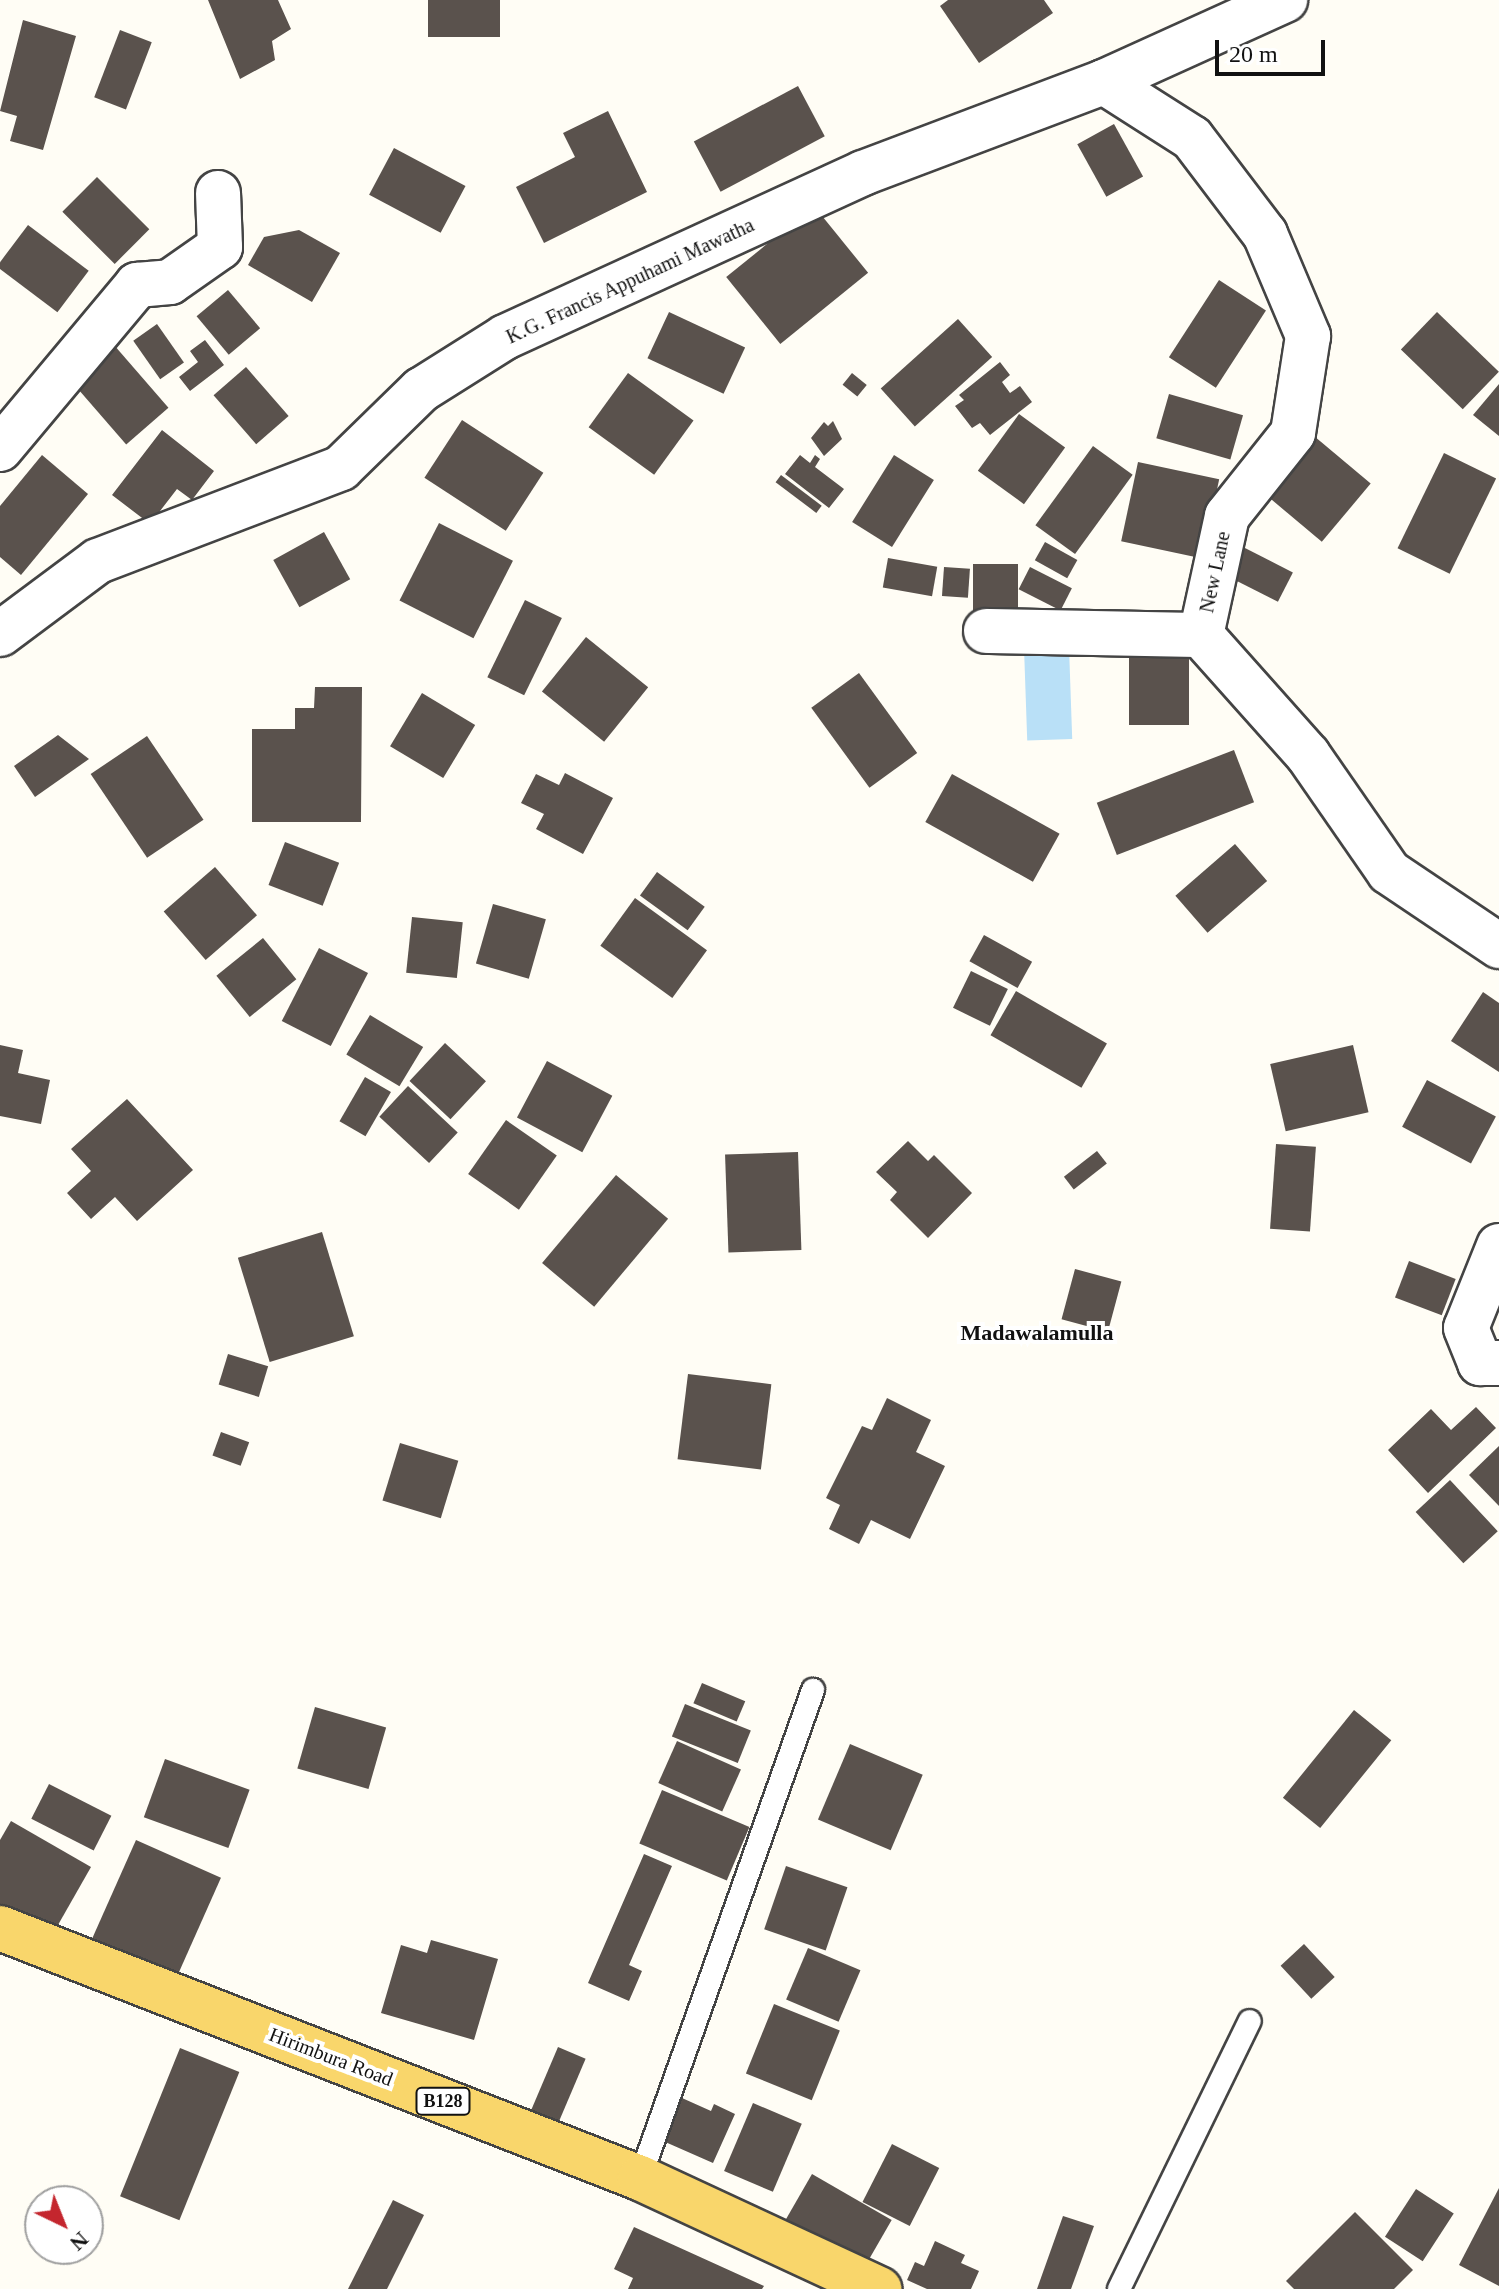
<!DOCTYPE html>
<style>
body{margin:0}
#map{position:relative;width:1499px;height:2289px;overflow:hidden;background:#fffdf5;font-family:"Times New Roman",serif}
div>[style]{position:absolute}
[style*='--x']{left:calc(var(--x)*1px);top:calc(var(--y)*1px);width:calc(var(--w)*1px);rotate:calc(var(--a)*1deg)}
.water>*{inset:0;background:#b9e0f7;transform-origin:0 0}
.building>*{inset:0;background:#5a524d;transform-origin:0 0}
.roads{filter:drop-shadow(2px 0 #444) drop-shadow(-2px 0 #444) drop-shadow(0 2px #444) drop-shadow(0 -2px #444)}
.service>*{height:22px;margin:-11px;padding:0 11px;transform-origin:11px;border-radius:11px;background:#fff}
.minor>*{height:44px;margin:-22px;padding:0 22px;transform-origin:22px;border-radius:22px;background:#fff}
.primary>*{height:44px;margin:-22px;padding:0 22px;transform-origin:22px;border-radius:22px;background:#f9d66b}
span{translate:-50% -50%;white-space:nowrap;text-align:center;line-height:1.15;-webkit-text-stroke:8px #fff;paint-order:stroke}
.shield-label span{padding:2px 6px;background:#fff;border:2px solid;border-radius:6px;-webkit-text-stroke-width:0}
.shield-label{font-size:18px;color:#111;font-weight:700}
.street-label{font-size:20px;color:#111}
.neighbourhood-label{font-size:22px;color:#111;font-weight:700}
.north{position:absolute;left:24px;top:2185px;width:80px;height:80px;box-sizing:border-box;background:#fff;border:2px solid #a0a0a0;border-radius:50%;rotate:137deg;font-size:22px;font-weight:700;line-height:32px;text-align:center;color:#111}
.north::after{content:'';display:block;margin:auto;width:28px;height:36px;background:#c4262e;clip-path:polygon(50% 0,100% 100%,50% 72%,0 100%)}
.scale{position:absolute;left:1215px;top:40px;width:110px;height:36px;box-sizing:border-box;border:4px solid #111;border-top:0;padding-left:10px;font-size:24px;line-height:28px;white-space:nowrap;color:#111;-webkit-text-stroke:6px #fff;paint-order:stroke}
</style>
<div id="map">
<div class="water">
<div style="left:1069px;top:647px;width:92px;height:45px;rotate:88deg"></div>
</div>
<div class="building">
<div style="clip-path:polygon(208px 0,278px 0,291px 29px,272px 41px,275px 60px,240px 79px)"></div>
<div style="left:428px;top:0;width:72px;height:37px"></div>
<div style="clip-path:polygon(948px 0,1044px 0,1053px 13px,979px 63px,940px 6px)"></div>
<div style="clip-path:polygon(23px 20px,76px 36px,43px 150px,10px 141px,17px 116px,0 111px)"></div>
<div style="left:120px;top:30px;width:34px;height:72px;rotate:21deg"></div>
<div style="left:798px;top:86px;width:57px;height:118px;rotate:62deg"></div>
<div style="clip-path:polygon(608px 111px,647px 192px,544px 243px,516px 187px,575px 157px,563px 133px)"></div>
<div style="left:1114px;top:124px;width:60px;height:42px;rotate:61deg"></div>
<div style="left:394px;top:148px;width:81px;height:53px;rotate:28deg"></div>
<div style="left:97px;top:177px;width:74px;height:49px;rotate:45deg"></div>
<div style="left:814px;top:206px;width:86px;height:113px;rotate:51deg"></div>
<div style="left:28px;top:225px;width:76px;height:52px;rotate:37deg"></div>
<div style="clip-path:polygon(299px 230px,340px 253px,312px 302px,248px 265px,264px 237px)"></div>
<div style="left:1219px;top:280px;width:56px;height:92px;rotate:33deg"></div>
<div style="left:228px;top:290px;width:50px;height:41px;rotate:50deg"></div>
<div style="left:669px;top:312px;width:84px;height:51px;rotate:25deg"></div>
<div style="left:1437px;top:312px;width:86px;height:52px;rotate:44deg"></div>
<div style="left:958px;top:319px;width:51px;height:104px;rotate:48deg"></div>
<div style="left:157px;top:324px;width:47px;height:29px;rotate:55deg"></div>
<div style="clip-path:polygon(205px 340px,224px 365px,190px 391px,179px 377px,198px 362px,190px 351px)"></div>
<div style="left:114px;top:345px;width:83px;height:56px;rotate:49deg"></div>
<div style="clip-path:polygon(1000px 362px,1010px 375px,1002px 382px,1010px 393px,1020px 386px,1032px 402px,990px 435px,980px 423px,972px 428px,955px 406px,964px 400px,959px 395px)"></div>
<div style="left:246px;top:367px;width:65px;height:43px;rotate:49deg"></div>
<div style="left:628px;top:373px;width:81px;height:67px;rotate:36deg"></div>
<div style="left:852px;top:373px;width:19px;height:15px;rotate:39deg"></div>
<div style="clip-path:polygon(1499px 384px,1499px 436px,1473px 415px)"></div>
<div style="left:1169px;top:394px;width:77px;height:46px;rotate:16deg"></div>
<div style="left:1019px;top:414px;width:57px;height:70px;rotate:36deg"></div>
<div style="left:462px;top:420px;width:97px;height:69px;rotate:33deg"></div>
<div style="clip-path:polygon(833px 421px,842px 439px,824px 456px,811px 438px,824px 422px,828px 426px)"></div>
<div style="clip-path:polygon(162px 430px,214px 471px,192px 500px,177px 489px,150px 524px,112px 495px)"></div>
<div style="left:1314px;top:436px;width:74px;height:76px;rotate:40deg"></div>
<div style="left:1093px;top:446px;width:49px;height:98px;rotate:36deg"></div>
<div style="left:1444px;top:453px;width:58px;height:106px;rotate:26deg"></div>
<div style="clip-path:polygon(42px 455px,88px 494px,21px 575px,0 557px,0 506px)"></div>
<div style="clip-path:polygon(800px 455px,810px 463px,815px 455px,820px 459px,815px 467px,844px 489px,829px 508px,785px 474px)"></div>
<div style="left:894px;top:455px;width:47px;height:79px;rotate:32deg"></div>
<div style="left:1138px;top:462px;width:83px;height:81px;rotate:12deg"></div>
<div style="left:781px;top:475px;width:51px;height:9px;rotate:37deg"></div>
<div style="left:439px;top:523px;width:83px;height:87px;rotate:27deg"></div>
<div style="left:324px;top:532px;width:54px;height:58px;rotate:61deg"></div>
<div style="left:1045px;top:542px;width:37px;height:21px;rotate:29deg"></div>
<div style="left:1243px;top:547px;width:56px;height:33px;rotate:27deg"></div>
<div style="left:888px;top:558px;width:50px;height:30px;rotate:10deg"></div>
<div style="left:973px;top:564px;width:45px;height:55px"></div>
<div style="left:944px;top:567px;width:26px;height:29px;rotate:4deg"></div>
<div style="left:1030px;top:567px;width:47px;height:25px;rotate:27deg"></div>
<div style="left:525px;top:600px;width:41px;height:86px;rotate:26deg"></div>
<div style="left:586px;top:637px;width:80px;height:70px;rotate:39deg"></div>
<div style="left:1129px;top:648px;width:60px;height:77px"></div>
<div style="left:859px;top:673px;width:99px;height:59px;rotate:54deg"></div>
<div style="clip-path:polygon(315px 687px,362px 687px,361px 822px,252px 822px,252px 729px,295px 729px,295px 708px,314px 708px)"></div>
<div style="left:422px;top:693px;width:62px;height:62px;rotate:31deg"></div>
<div style="clip-path:polygon(58px 735px,89px 759px,35px 797px,14px 766px)"></div>
<div style="left:147px;top:736px;width:101px;height:68px;rotate:56deg"></div>
<div style="left:1234px;top:750px;width:56px;height:147px;rotate:69deg"></div>
<div style="clip-path:polygon(565px 773px,613px 798px,583px 854px,536px 829px,544px 814px,521px 803px,536px 774px,559px 785px)"></div>
<div style="left:952px;top:774px;width:123px;height:55px;rotate:29deg"></div>
<div style="left:285px;top:842px;width:58px;height:46px;rotate:21deg"></div>
<div style="left:1235px;top:844px;width:49px;height:79px;rotate:49deg"></div>
<div style="left:215px;top:867px;width:64px;height:68px;rotate:49deg"></div>
<div style="left:657px;top:872px;width:59px;height:29px;rotate:36deg"></div>
<div style="left:635px;top:898px;width:89px;height:59px;rotate:36deg"></div>
<div style="left:493px;top:904px;width:55px;height:62px;rotate:16deg"></div>
<div style="left:412px;top:917px;width:51px;height:56px;rotate:6deg"></div>
<div style="left:984px;top:935px;width:55px;height:30px;rotate:29deg"></div>
<div style="left:263px;top:938px;width:53px;height:60px;rotate:51deg"></div>
<div style="left:319px;top:948px;width:55px;height:82px;rotate:27deg"></div>
<div style="left:971px;top:971px;width:41px;height:41px;rotate:26deg"></div>
<div style="left:1016px;top:991px;width:105px;height:51px;rotate:30deg"></div>
<div style="clip-path:polygon(1483px 992px,1499px 1003px,1499px 1072px,1451px 1041px)"></div>
<div style="left:370px;top:1015px;width:62px;height:46px;rotate:31deg"></div>
<div style="left:445px;top:1043px;width:56px;height:52px;rotate:43deg"></div>
<div style="clip-path:polygon(0 1045px,23px 1050px,18px 1073px,50px 1080px,41px 1124px,0 1116px)"></div>
<div style="left:1353px;top:1045px;width:69px;height:85px;rotate:77deg"></div>
<div style="left:547px;top:1061px;width:74px;height:64px;rotate:28deg"></div>
<div style="left:365px;top:1077px;width:30px;height:51px;rotate:30deg"></div>
<div style="left:1427px;top:1080px;width:78px;height:53px;rotate:28deg"></div>
<div style="left:408px;top:1086px;width:68px;height:42px;rotate:43deg"></div>
<div style="clip-path:polygon(127px 1099px,193px 1170px,137px 1221px,115px 1197px,91px 1219px,67px 1193px,91px 1171px,71px 1149px)"></div>
<div style="left:506px;top:1120px;width:62px;height:66px;rotate:35deg"></div>
<div style="clip-path:polygon(908px 1141px,928px 1161px,934px 1155px,972px 1193px,928px 1238px,890px 1200px,897px 1192px,876px 1172px)"></div>
<div style="left:1276px;top:1144px;width:40px;height:85px;rotate:4deg"></div>
<div style="left:1097px;top:1151px;width:16px;height:42px;rotate:52deg"></div>
<div style="left:798px;top:1152px;width:98px;height:73px;rotate:88deg"></div>
<div style="left:616px;top:1175px;width:68px;height:115px;rotate:40deg"></div>
<div style="left:322px;top:1232px;width:109px;height:88px;rotate:73deg"></div>
<div style="left:1409px;top:1261px;width:50px;height:39px;rotate:21deg"></div>
<div style="left:1075px;top:1269px;width:48px;height:52px;rotate:15deg"></div>
<div style="left:228px;top:1354px;width:42px;height:32px;rotate:17deg"></div>
<div style="left:688px;top:1374px;width:84px;height:86px;rotate:7deg"></div>
<div style="clip-path:polygon(887px 1398px,931px 1420px,916px 1452px,945px 1466px,910px 1539px,871px 1520px,859px 1544px,829px 1529px,840px 1505px,826px 1498px,862px 1426px,872px 1430px)"></div>
<div style="clip-path:polygon(1476px 1407px,1496px 1428px,1428px 1493px,1388px 1450px,1431px 1409px,1451px 1430px)"></div>
<div style="left:221px;top:1432px;width:30px;height:25px;rotate:20deg"></div>
<div style="left:400px;top:1443px;width:61px;height:60px;rotate:17deg"></div>
<div style="clip-path:polygon(1499px 1446px,1499px 1506px,1469px 1475px)"></div>
<div style="left:1450px;top:1480px;width:70px;height:47px;rotate:47deg"></div>
<div style="left:702px;top:1683px;width:47px;height:22px;rotate:23deg"></div>
<div style="left:685px;top:1704px;width:71px;height:35px;rotate:22deg"></div>
<div style="left:315px;top:1707px;width:74px;height:64px;rotate:16deg"></div>
<div style="left:1354px;top:1710px;width:48px;height:113px;rotate:39deg"></div>
<div style="left:677px;top:1741px;width:70px;height:46px;rotate:24deg"></div>
<div style="left:850px;top:1744px;width:79px;height:82px;rotate:23deg"></div>
<div style="left:165px;top:1759px;width:90px;height:62px;rotate:20deg"></div>
<div style="left:49px;top:1784px;width:70px;height:39px;rotate:27deg"></div>
<div style="left:662px;top:1790px;width:95px;height:58px;rotate:23deg"></div>
<div style="clip-path:polygon(11px 1821px,91px 1867px,50px 1939px,0 1911px,0 1840px)"></div>
<div style="left:136px;top:1840px;width:93px;height:111px;rotate:24deg"></div>
<div style="clip-path:polygon(644px 1854px,672px 1866px,629px 1965px,642px 1971px,629px 2001px,588px 1983px)"></div>
<div style="left:786px;top:1866px;width:65px;height:67px;rotate:19deg"></div>
<div style="clip-path:polygon(431px 1940px,498px 1959px,474px 2040px,381px 2013px,401px 1945px,427px 1953px)"></div>
<div style="left:1304px;top:1944px;width:45px;height:32px;rotate:47deg"></div>
<div style="left:808px;top:1948px;width:57px;height:56px;rotate:23deg"></div>
<div style="left:774px;top:2004px;width:71px;height:75px;rotate:22deg"></div>
<div style="left:558px;top:2047px;width:30px;height:74px;rotate:23deg"></div>
<div style="left:180px;top:2048px;width:64px;height:160px;rotate:22deg"></div>
<div style="clip-path:polygon(682px 2098px,711px 2111px,714px 2104px,735px 2114px,713px 2163px,663px 2141px)"></div>
<div style="left:753px;top:2103px;width:53px;height:74px;rotate:23deg"></div>
<div style="left:892px;top:2144px;width:53px;height:65px;rotate:27deg"></div>
<div style="left:812px;top:2174px;width:92px;height:55px;rotate:30deg"></div>
<div style="clip-path:polygon(1499px 2188px,1499px 2286px,1459px 2265px)"></div>
<div style="left:1416px;top:2189px;width:45px;height:57px;rotate:33deg"></div>
<div style="clip-path:polygon(393px 2200px,424px 2215px,387px 2289px,348px 2289px)"></div>
<div style="clip-path:polygon(1355px 2212px,1413px 2270px,1394px 2289px,1294px 2289px,1286px 2281px)"></div>
<div style="clip-path:polygon(1063px 2216px,1094px 2226px,1071px 2289px,1037px 2289px)"></div>
<div style="clip-path:polygon(634px 2227px,764px 2286px,762px 2289px,628px 2289px,633px 2278px,614px 2269px)"></div>
<div style="clip-path:polygon(935px 2241px,965px 2255px,961px 2263px,979px 2271px,971px 2289px,927px 2289px,907px 2280px,915px 2262px,924px 2266px)"></div>
</div>
<div class="roads">
<div class="service">
<div style="--x:640;--y:2178;--w:518;--a:-70.48"></div>
<div style="--x:1119;--y:2289;--w:298;--a:-64"></div>
</div>
<div class="minor">
<div style="--x:1104;--y:82;--w:104;--a:32.5"></div>
<div style="--x:1192;--y:138;--w:121;--a:52.8"></div>
<div style="--x:1265;--y:234;--w:111;--a:67.1"></div>
<div style="--x:1308;--y:336;--w:98;--a:98.8"></div>
<div style="--x:1293;--y:433;--w:106;--a:128.5"></div>
<div style="--x:1227;--y:516;--w:122;--a:102.3"></div>
<div style="--x:1201;--y:635;--w:161;--a:48.3"></div>
<div style="--x:1308;--y:755;--w:142;--a:55.3"></div>
<div style="--x:1389;--y:872;--w:133;--a:33.9"></div>
<div style="--x:0;--y:449;--w:214;--a:-50.1"></div>
<div style="--x:137;--y:285;--w:33;--a:-5"></div>
<div style="--x:170;--y:282;--w:61;--a:-35"></div>
<div style="--x:220;--y:247;--w:54;--a:-92.1"></div>
<div style="--x:986;--y:631;--w:215;--a:1.1"></div>
<div style="--x:0;--y:634;--w:122;--a:-36.7"></div>
<div style="--x:98;--y:561;--w:260;--a:-20.9"></div>
<div style="--x:341;--y:468;--w:112;--a:-44.3"></div>
<div style="--x:421;--y:390;--w:99;--a:-32.2"></div>
<div style="--x:505;--y:337;--w:394;--a:-24.6"></div>
<div style="--x:863;--y:173;--w:258;--a:-20.7"></div>
<div style="--x:1104;--y:82;--w:199;--a:-24.4"></div>
<div style="--x:1499;--y:1246;--w:88;--a:111.9"></div>
<div style="--x:1466;--y:1328;--w:38;--a:68"></div>
<div style="--x:1480;--y:1363;--w:19;--a:0"></div>
</div>
<div class="primary">
<div style="--x:0;--y:1928;--w:687;--a:21.34"></div>
<div style="--x:640;--y:2178;--w:264;--a:24.9"></div>
</div>
</div>
<div class="shield-label">
<span style="left:443px;top:2101px">B128</span>
</div>
<div class="street-label">
<span style="left:630px;top:281px;rotate:-25deg">K.G. Francis Appuhami Mawatha</span>
<span style="left:1215px;top:572px;rotate:-78deg">New Lane</span>
<span style="left:331px;top:2057px;rotate:21deg">Hirimbura Road</span>
</div>
<div class="neighbourhood-label">
<span style="left:1037px;top:1333px">Madawalamulla</span>
</div>
<div class="north">N</div>
<div class="scale">20 m</div>
</div>
